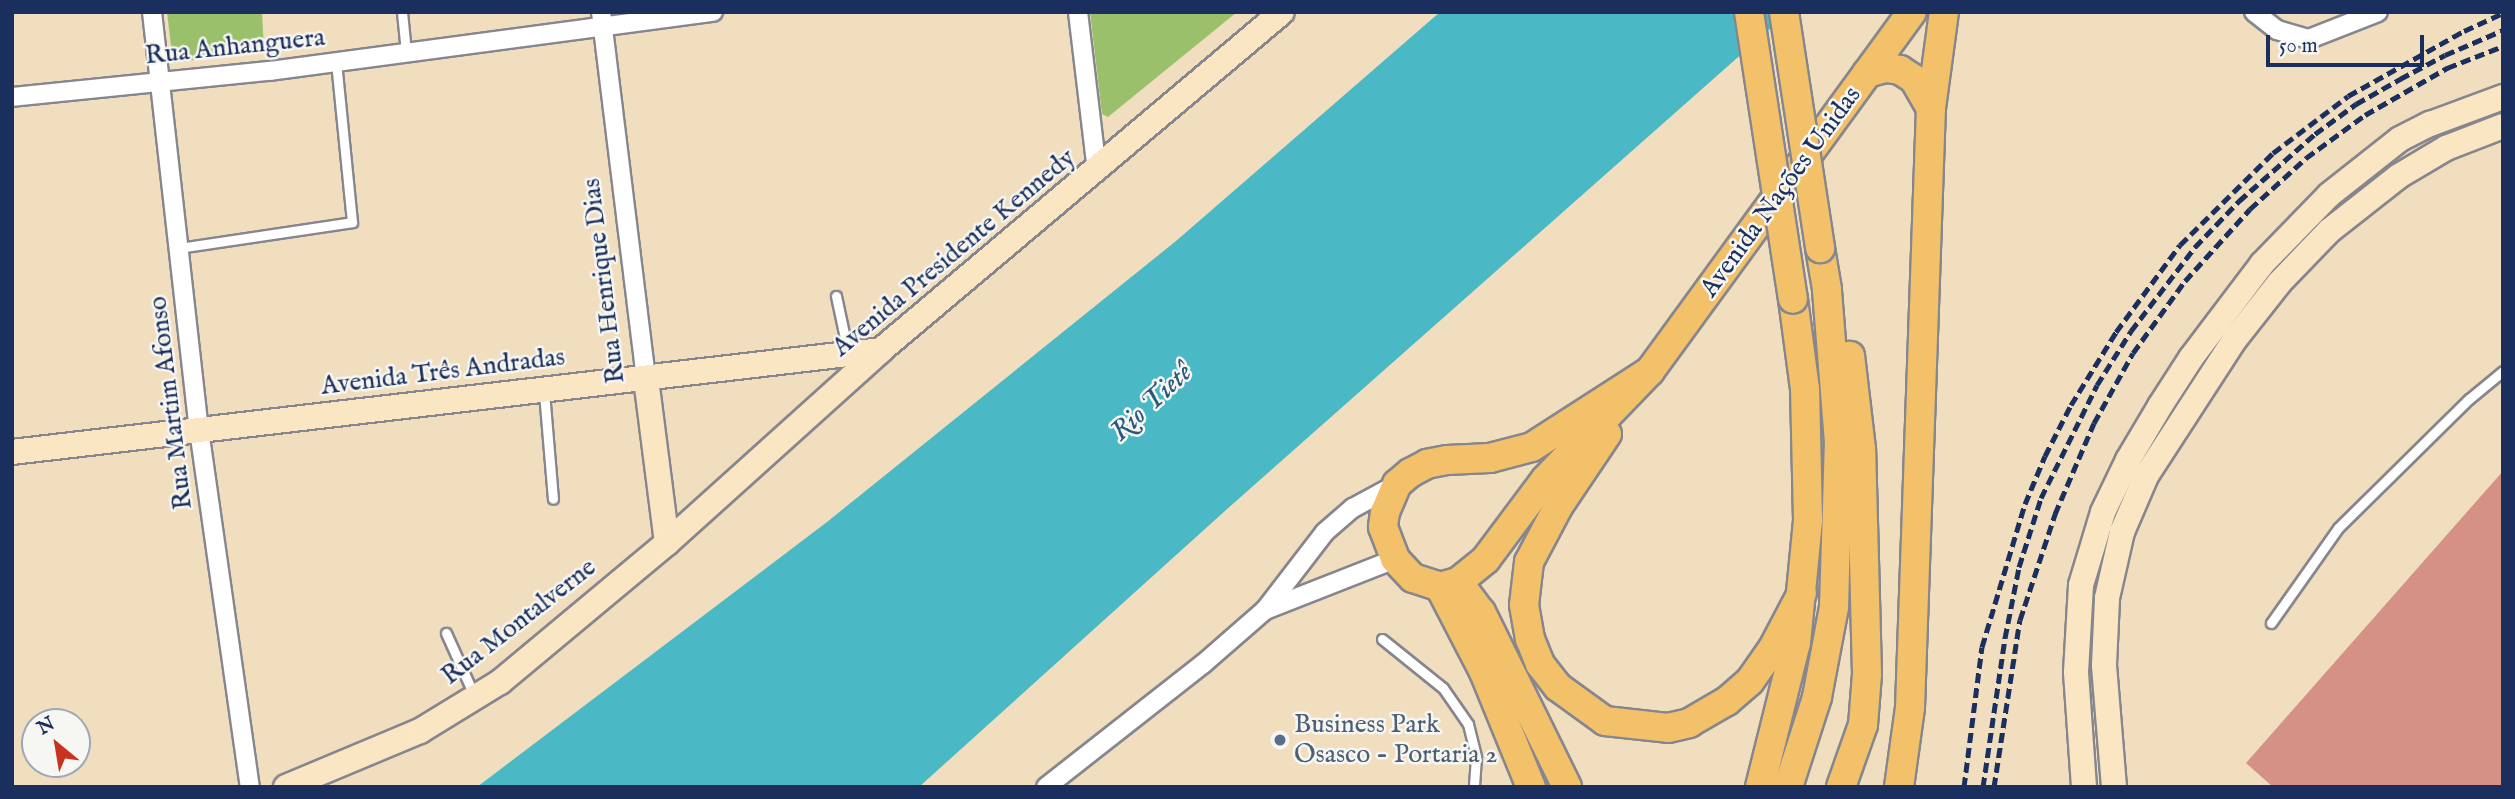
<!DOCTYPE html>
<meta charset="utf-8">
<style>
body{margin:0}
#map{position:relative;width:2515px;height:799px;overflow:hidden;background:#f1debf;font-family:"IM FELL English",serif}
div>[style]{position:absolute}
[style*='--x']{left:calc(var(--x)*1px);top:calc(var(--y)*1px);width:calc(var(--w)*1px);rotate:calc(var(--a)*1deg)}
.green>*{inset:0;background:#9ac06b}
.water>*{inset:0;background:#4bb9c5}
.building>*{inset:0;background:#d69186}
.roads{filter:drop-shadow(2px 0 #86868e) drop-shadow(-2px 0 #86868e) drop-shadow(0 2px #86868e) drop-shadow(0 -2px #86868e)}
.lane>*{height:9px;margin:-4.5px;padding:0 4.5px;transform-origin:4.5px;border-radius:4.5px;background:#fff}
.street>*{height:18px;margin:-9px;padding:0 9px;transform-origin:9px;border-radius:9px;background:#fff}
.secondary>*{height:24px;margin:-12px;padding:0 12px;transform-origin:12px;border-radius:12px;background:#fbe6c4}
.primary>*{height:28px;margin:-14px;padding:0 14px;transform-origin:14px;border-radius:14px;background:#f4c16b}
.rail>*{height:5px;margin-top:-2.5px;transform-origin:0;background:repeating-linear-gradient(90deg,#1b2f5e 0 10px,transparent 0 15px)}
.bridges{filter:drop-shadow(2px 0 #86868e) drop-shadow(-2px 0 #86868e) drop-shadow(0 2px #86868e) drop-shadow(0 -2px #86868e)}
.primary-bridge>*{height:28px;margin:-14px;padding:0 14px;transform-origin:14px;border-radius:14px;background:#f4c16b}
.dots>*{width:19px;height:19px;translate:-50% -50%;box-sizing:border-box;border:4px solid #f6f6f2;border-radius:50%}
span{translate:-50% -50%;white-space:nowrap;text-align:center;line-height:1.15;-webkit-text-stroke:5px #f6f6f2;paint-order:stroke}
.street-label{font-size:26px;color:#1b2f5e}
.service-label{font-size:26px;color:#4e5e75}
.left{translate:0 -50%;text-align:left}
.water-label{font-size:28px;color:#29587d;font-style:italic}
.frame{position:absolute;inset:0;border:14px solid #1b2f5e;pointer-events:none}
.north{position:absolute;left:21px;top:708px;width:70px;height:70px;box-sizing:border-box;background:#f6f6f2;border:2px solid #9ea6b7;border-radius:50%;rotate:330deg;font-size:19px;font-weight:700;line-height:28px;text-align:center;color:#1b2f5e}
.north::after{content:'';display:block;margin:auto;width:24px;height:32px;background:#c8321e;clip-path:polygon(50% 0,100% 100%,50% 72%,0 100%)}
.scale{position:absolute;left:2266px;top:35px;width:158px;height:32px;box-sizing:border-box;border:4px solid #1b2f5e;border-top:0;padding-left:9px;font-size:21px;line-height:24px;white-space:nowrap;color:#1b2f5e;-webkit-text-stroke:5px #f6f6f2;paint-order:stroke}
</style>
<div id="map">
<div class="green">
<div style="clip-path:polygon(167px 12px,262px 12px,264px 50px,173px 63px)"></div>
<div style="clip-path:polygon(1090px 12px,1237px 12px,1108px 117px,1102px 114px)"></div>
</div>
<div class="water">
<div style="clip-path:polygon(1440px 12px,1789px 12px,1226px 510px,919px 787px,477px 787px,827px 522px,1176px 241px)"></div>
</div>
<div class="building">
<div style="clip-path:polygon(2503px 471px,2503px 787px,2273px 787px,2246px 763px)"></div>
</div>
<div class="roads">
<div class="lane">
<div style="--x:402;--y:12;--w:40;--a:84.3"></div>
<div style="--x:179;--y:248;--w:175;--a:-8.5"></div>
<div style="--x:352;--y:222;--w:161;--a:-95.7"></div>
<div style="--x:836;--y:296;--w:57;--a:77.9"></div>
<div style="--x:544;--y:392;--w:107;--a:85.2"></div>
<div style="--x:2271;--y:623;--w:116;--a:-54.8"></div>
<div style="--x:2338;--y:528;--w:184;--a:-44.6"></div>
<div style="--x:2469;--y:399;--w:44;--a:-39.5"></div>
<div style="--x:446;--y:633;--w:68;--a:65.7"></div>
<div style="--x:1382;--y:639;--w:78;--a:38.8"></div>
<div style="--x:1443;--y:688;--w:44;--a:55.2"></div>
<div style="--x:1468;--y:724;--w:34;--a:76"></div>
<div style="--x:1476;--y:757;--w:30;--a:94"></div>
</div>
<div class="street">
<div style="--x:152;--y:12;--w:421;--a:83.6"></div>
<div style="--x:199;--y:430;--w:361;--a:81.9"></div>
<div style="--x:601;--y:12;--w:370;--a:83"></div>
<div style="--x:1078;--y:12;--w:161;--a:83.2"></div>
<div style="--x:2254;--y:12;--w:29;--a:38"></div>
<div style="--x:2277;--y:30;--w:33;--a:16"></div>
<div style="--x:2309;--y:39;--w:74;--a:-21.4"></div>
<div style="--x:12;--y:97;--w:259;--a:-5.8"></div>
<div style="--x:270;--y:71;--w:447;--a:-7.6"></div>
<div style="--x:1265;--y:610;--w:140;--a:-21.4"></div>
<div style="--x:1046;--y:787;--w:199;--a:-38.1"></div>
<div style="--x:1203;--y:664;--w:82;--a:-41.1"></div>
<div style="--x:1265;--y:610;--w:98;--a:-52.4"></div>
<div style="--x:1325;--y:532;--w:37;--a:-41"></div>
<div style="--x:1353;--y:508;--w:50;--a:-28.6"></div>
</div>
<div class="secondary">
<div style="--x:646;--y:379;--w:165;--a:82.7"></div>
<div style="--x:12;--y:452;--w:875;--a:-6.69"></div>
<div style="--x:286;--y:787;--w:145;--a:-22.7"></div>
<div style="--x:420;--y:731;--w:94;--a:-31.5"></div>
<div style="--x:500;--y:682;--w:217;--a:-39.8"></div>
<div style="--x:667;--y:543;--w:288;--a:-42"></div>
<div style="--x:881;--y:350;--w:524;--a:-40.13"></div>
<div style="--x:2084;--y:787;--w:115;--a:-94"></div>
<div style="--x:2076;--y:672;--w:87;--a:-86.7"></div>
<div style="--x:2081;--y:585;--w:76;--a:-73.2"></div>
<div style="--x:2103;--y:512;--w:58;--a:-64.3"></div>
<div style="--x:2128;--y:460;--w:63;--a:-59.3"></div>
<div style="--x:2160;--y:406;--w:57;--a:-57.1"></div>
<div style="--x:2191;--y:358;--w:118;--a:-52.9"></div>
<div style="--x:2262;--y:264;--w:96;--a:-45.8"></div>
<div style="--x:2329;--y:195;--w:90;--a:-38.3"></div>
<div style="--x:2400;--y:139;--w:34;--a:-27"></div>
<div style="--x:2430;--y:124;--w:78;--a:-20.3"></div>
<div style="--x:2114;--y:787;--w:122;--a:-94.7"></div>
<div style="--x:2104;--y:665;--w:67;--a:-87.4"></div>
<div style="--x:2107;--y:598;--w:68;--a:-77.2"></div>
<div style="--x:2122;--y:532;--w:61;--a:-66.8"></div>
<div style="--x:2146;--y:476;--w:163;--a:-57"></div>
<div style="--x:2235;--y:339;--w:71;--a:-51.8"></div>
<div style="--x:2279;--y:283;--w:72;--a:-46.1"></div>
<div style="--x:2329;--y:231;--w:89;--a:-38.2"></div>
<div style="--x:2399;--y:176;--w:55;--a:-30.8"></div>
<div style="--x:2446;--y:148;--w:61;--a:-21.1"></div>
</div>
<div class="primary">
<div style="--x:1867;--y:73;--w:20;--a:-15"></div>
<div style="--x:1886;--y:68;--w:14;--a:8"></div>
<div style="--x:1900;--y:70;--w:17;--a:33"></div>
<div style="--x:1914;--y:79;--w:34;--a:60"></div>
<div style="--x:1650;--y:371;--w:140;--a:147.2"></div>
<div style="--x:1532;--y:447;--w:43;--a:165.3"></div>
<div style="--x:1490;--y:458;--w:43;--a:177.3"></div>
<div style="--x:1447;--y:460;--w:20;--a:169"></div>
<div style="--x:1427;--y:464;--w:19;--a:152"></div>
<div style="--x:1410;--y:473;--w:17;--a:140"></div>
<div style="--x:1397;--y:484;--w:30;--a:113"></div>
<div style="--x:1385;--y:512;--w:15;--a:98"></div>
<div style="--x:1383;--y:527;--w:34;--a:69"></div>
<div style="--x:1395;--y:559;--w:26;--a:47"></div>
<div style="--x:1413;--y:578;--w:28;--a:18"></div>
<div style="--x:1440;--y:587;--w:19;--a:-16"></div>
<div style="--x:1458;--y:582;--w:36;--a:-39"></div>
<div style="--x:1486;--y:559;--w:99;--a:-53.2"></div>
<div style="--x:1545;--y:480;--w:151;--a:-46.1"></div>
<div style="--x:1650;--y:371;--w:444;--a:-53.9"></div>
<div style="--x:1607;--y:434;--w:88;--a:123.9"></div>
<div style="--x:1558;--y:507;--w:62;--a:117.8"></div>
<div style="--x:1529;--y:562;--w:43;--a:96.6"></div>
<div style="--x:1524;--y:605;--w:35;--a:80"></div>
<div style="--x:1530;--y:639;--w:27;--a:68"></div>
<div style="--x:1540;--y:664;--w:29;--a:52"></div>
<div style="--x:1558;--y:687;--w:58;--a:35.9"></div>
<div style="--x:1605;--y:721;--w:63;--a:6.3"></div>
<div style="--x:1668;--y:728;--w:22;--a:-13"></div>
<div style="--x:1689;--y:723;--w:44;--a:-30.1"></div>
<div style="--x:1727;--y:701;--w:30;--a:-41"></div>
<div style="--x:1750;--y:681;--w:38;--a:-55"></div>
<div style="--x:1772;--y:650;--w:64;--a:-62.2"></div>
<div style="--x:1458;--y:582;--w:38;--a:53"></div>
<div style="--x:1481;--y:612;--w:195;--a:63.8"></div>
<div style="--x:1440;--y:587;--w:96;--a:62.6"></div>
<div style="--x:1484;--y:672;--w:124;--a:67.8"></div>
<div style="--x:1760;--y:787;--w:148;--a:-76"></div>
<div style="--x:1796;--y:643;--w:124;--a:-84.4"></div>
<div style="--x:1808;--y:520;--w:131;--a:-91.3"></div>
<div style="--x:1805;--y:389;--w:91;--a:-97.6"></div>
<div style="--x:1788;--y:787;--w:95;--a:-72.1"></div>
<div style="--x:1817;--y:697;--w:92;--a:-79.3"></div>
<div style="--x:1834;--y:607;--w:164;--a:-88.3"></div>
<div style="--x:1839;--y:443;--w:154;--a:-94.5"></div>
<div style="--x:1827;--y:289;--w:42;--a:-99.7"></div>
<div style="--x:1841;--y:787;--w:66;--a:-70.5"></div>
<div style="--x:1863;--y:725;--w:51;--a:-85.5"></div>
<div style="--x:1867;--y:674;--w:225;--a:-91.5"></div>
<div style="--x:1861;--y:449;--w:94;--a:-96.7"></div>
<div style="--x:1899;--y:787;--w:80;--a:-82.1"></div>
<div style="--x:1910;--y:708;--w:600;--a:-88"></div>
<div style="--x:1931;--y:108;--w:97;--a:-82.3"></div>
</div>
</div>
<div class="rail">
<div style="--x:1964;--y:787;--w:141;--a:-82.7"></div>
<div style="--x:1982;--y:647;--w:149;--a:-73.3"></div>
<div style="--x:2025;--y:504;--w:52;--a:-67.4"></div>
<div style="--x:2045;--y:456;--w:57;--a:-63"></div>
<div style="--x:2071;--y:405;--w:86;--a:-58.3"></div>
<div style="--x:2116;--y:332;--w:108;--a:-53.7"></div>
<div style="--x:2180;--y:245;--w:131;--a:-44.7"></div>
<div style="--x:2273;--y:153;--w:94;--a:-37.2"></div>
<div style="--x:2348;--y:96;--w:133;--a:-29.3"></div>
<div style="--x:2464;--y:31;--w:43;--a:-24.8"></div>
<div style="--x:1983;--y:787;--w:151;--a:-81.6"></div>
<div style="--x:2005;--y:638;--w:72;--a:-78.8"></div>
<div style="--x:2019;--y:567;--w:72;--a:-72.3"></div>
<div style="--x:2041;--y:498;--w:126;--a:-63.6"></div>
<div style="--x:2097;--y:385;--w:64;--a:-57.8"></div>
<div style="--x:2131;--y:331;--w:106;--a:-52.7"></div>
<div style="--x:2195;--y:247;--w:64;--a:-46.3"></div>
<div style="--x:2239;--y:201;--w:101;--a:-41.4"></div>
<div style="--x:2315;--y:134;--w:51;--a:-36.2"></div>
<div style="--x:2356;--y:104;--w:51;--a:-29.6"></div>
<div style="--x:2400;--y:79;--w:51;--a:-28.1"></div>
<div style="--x:2445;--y:55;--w:63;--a:-23.3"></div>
<div style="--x:1994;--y:787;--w:169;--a:-81.2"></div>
<div style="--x:2020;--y:620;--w:112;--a:-71.7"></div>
<div style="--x:2055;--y:514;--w:99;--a:-66.8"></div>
<div style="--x:2094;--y:423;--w:80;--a:-60.9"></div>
<div style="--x:2133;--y:353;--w:89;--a:-54.2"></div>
<div style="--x:2185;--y:281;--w:97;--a:-47.9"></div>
<div style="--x:2250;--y:209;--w:76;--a:-42.3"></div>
<div style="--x:2306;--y:158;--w:73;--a:-36.1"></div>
<div style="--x:2365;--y:115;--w:95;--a:-29.8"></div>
<div style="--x:2447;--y:68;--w:60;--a:-21.4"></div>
</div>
<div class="bridges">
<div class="primary-bridge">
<div style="--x:1749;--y:12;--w:290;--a:81.3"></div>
<div style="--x:1784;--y:12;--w:239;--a:81.3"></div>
</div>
</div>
<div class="dots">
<div style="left:1280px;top:740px;background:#5c6f8a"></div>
</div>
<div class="street-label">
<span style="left:235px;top:47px;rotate:-6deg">Rua Anhanguera</span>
<span style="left:1781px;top:192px;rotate:-54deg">Avenida Nações Unidas</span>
<span style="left:954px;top:253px;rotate:-40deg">Avenida Presidente Kennedy</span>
<span style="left:604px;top:281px;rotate:-97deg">Rua Henrique Dias</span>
<span style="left:443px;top:372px;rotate:-7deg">Avenida Três Andradas</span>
<span style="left:171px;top:403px;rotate:-97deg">Rua Martim Afonso</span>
<span style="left:519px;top:622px;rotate:-38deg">Rua Montalverne</span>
</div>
<div class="service-label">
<span class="left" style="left:1294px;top:740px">Business Park<br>Osasco - Portaria 2</span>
</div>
<div class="water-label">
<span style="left:1152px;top:403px;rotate:-43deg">Rio Tietê</span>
</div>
<div class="frame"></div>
<div class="north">N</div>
<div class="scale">50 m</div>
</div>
